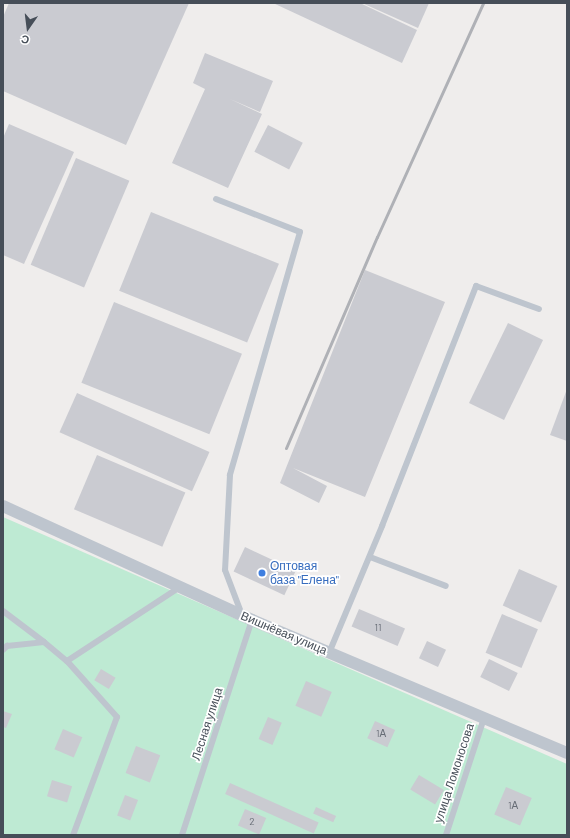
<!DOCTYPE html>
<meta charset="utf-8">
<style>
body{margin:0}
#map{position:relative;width:570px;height:838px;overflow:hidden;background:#efedec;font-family:Barlow,sans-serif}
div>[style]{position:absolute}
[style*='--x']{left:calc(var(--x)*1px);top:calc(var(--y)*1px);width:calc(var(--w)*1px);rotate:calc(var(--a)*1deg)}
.green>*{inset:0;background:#beead3}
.building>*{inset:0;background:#cacbd1;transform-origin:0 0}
.service>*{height:6px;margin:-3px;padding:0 3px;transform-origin:3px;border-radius:3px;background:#bec5ce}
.minor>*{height:12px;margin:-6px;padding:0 6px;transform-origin:6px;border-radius:6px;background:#bec5ce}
.rail>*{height:3px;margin:-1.5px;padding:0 1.5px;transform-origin:1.5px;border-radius:1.5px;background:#afb1b6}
.dots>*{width:11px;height:11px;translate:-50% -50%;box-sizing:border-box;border:2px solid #fff;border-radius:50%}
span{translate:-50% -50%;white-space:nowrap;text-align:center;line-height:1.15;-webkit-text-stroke:3.5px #fff;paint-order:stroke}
.number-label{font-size:10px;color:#676d76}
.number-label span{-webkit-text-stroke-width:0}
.shop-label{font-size:12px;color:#366cbe}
.left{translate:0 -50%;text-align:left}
.street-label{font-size:12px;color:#464e58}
.frame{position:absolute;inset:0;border:4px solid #464e58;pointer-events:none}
.north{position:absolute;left:8px;top:8px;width:40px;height:40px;-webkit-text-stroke:3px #fff;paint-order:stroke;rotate:194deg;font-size:11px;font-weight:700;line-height:16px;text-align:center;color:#464e58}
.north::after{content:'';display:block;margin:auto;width:14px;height:18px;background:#464e58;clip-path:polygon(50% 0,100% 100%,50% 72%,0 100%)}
</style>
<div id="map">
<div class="green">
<div style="clip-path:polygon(3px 517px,567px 764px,567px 835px,3px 835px)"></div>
</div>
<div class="building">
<div style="clip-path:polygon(9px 3px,189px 3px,126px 145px,3px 91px,3px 17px)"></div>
<div style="clip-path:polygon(273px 3px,360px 3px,417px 30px,402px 63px)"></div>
<div style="clip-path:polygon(362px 3px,429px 3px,418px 28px)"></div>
<div style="clip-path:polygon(205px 53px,273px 81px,260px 112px,230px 99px,262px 114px,228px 188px,172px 163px,205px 89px,193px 83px)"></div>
<div style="clip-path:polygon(9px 124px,74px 152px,24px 264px,3px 255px,3px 138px)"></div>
<div style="left:268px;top:125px;width:39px;height:30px;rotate:27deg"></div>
<div style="left:76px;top:158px;width:58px;height:116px;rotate:23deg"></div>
<div style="left:151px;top:212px;width:138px;height:85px;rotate:22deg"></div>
<div style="clip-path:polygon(365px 270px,445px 302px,365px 497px,293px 468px,327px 486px,319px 503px,280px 483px)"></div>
<div style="left:114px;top:302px;width:138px;height:87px;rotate:22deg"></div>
<div style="left:508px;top:323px;width:39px;height:89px;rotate:26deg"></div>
<div style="clip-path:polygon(567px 389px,567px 441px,550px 435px)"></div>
<div style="left:77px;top:393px;width:145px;height:43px;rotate:24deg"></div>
<div style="left:97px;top:455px;width:96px;height:59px;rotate:23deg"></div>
<div style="left:245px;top:547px;width:56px;height:27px;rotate:25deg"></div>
<div style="left:519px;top:569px;width:42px;height:40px;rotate:24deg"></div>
<div style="left:359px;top:609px;width:50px;height:19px;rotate:23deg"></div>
<div style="left:502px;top:614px;width:39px;height:42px;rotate:23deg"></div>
<div style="left:427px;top:641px;width:21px;height:19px;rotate:25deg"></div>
<div style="left:489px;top:659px;width:32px;height:20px;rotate:26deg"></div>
<div style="left:101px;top:669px;width:17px;height:13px;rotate:31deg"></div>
<div style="left:306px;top:681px;width:28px;height:27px;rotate:23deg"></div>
<div style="clip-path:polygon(3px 711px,12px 714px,6px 728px,3px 727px)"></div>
<div style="left:268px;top:717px;width:15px;height:24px;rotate:23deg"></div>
<div style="left:375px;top:721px;width:22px;height:19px;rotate:24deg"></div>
<div style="left:63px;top:729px;width:21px;height:22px;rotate:23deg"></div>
<div style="left:136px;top:746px;width:26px;height:29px;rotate:21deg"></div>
<div style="left:419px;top:775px;width:29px;height:17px;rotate:31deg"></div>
<div style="left:52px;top:780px;width:21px;height:17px;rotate:17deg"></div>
<div style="left:230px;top:783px;width:97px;height:12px;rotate:24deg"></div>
<div style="left:506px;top:787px;width:28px;height:30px;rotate:23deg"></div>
<div style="left:125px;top:795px;width:14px;height:22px;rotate:21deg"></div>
<div style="left:316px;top:807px;width:22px;height:7px;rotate:24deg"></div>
<div style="left:245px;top:809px;width:23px;height:18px;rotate:23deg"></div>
</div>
<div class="service">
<div style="--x:216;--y:199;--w:90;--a:21.4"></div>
<div style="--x:300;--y:232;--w:253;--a:106.1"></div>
<div style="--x:230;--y:475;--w:95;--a:93"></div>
<div style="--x:225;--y:570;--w:48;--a:69.3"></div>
<div style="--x:370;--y:557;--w:81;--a:20.9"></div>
<div style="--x:3;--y:611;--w:51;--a:37.1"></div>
<div style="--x:3;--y:650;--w:6;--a:-45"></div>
<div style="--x:7;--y:646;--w:37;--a:-6"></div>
<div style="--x:44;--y:642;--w:30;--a:40"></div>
<div style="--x:67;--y:661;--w:135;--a:-33.2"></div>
<div style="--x:329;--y:653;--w:138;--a:-67.3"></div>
<div style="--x:382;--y:526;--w:258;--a:-68.6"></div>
<div style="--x:476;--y:286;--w:67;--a:20.1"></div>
<div style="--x:67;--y:661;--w:75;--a:48.2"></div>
<div style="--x:117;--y:717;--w:126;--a:110.4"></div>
<div style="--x:182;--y:835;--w:226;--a:-72"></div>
<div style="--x:446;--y:835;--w:123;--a:-72"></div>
</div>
<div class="minor">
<div style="--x:3;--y:506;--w:274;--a:24.6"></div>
<div style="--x:252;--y:620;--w:342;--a:22.9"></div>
</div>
<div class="rail">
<div style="--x:286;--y:448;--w:230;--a:-66.7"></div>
<div style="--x:377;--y:237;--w:257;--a:-65.6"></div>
</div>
<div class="dots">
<div style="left:262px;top:573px;background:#3f7fe0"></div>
</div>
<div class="number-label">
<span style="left:378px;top:628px">11</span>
<span style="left:381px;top:734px">1А</span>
<span style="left:513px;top:806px">1А</span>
<span style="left:252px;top:822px">2</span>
</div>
<div class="shop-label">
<span class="left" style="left:270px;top:573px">Оптовая<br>база "Елена"</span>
</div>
<div class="street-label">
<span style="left:284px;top:633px;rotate:23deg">Вишнёвая улица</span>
<span style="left:207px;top:724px;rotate:-72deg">Лесная улица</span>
<span style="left:454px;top:773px;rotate:-72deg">улица Ломоносова</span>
</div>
<div class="frame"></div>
<div class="north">С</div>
</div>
